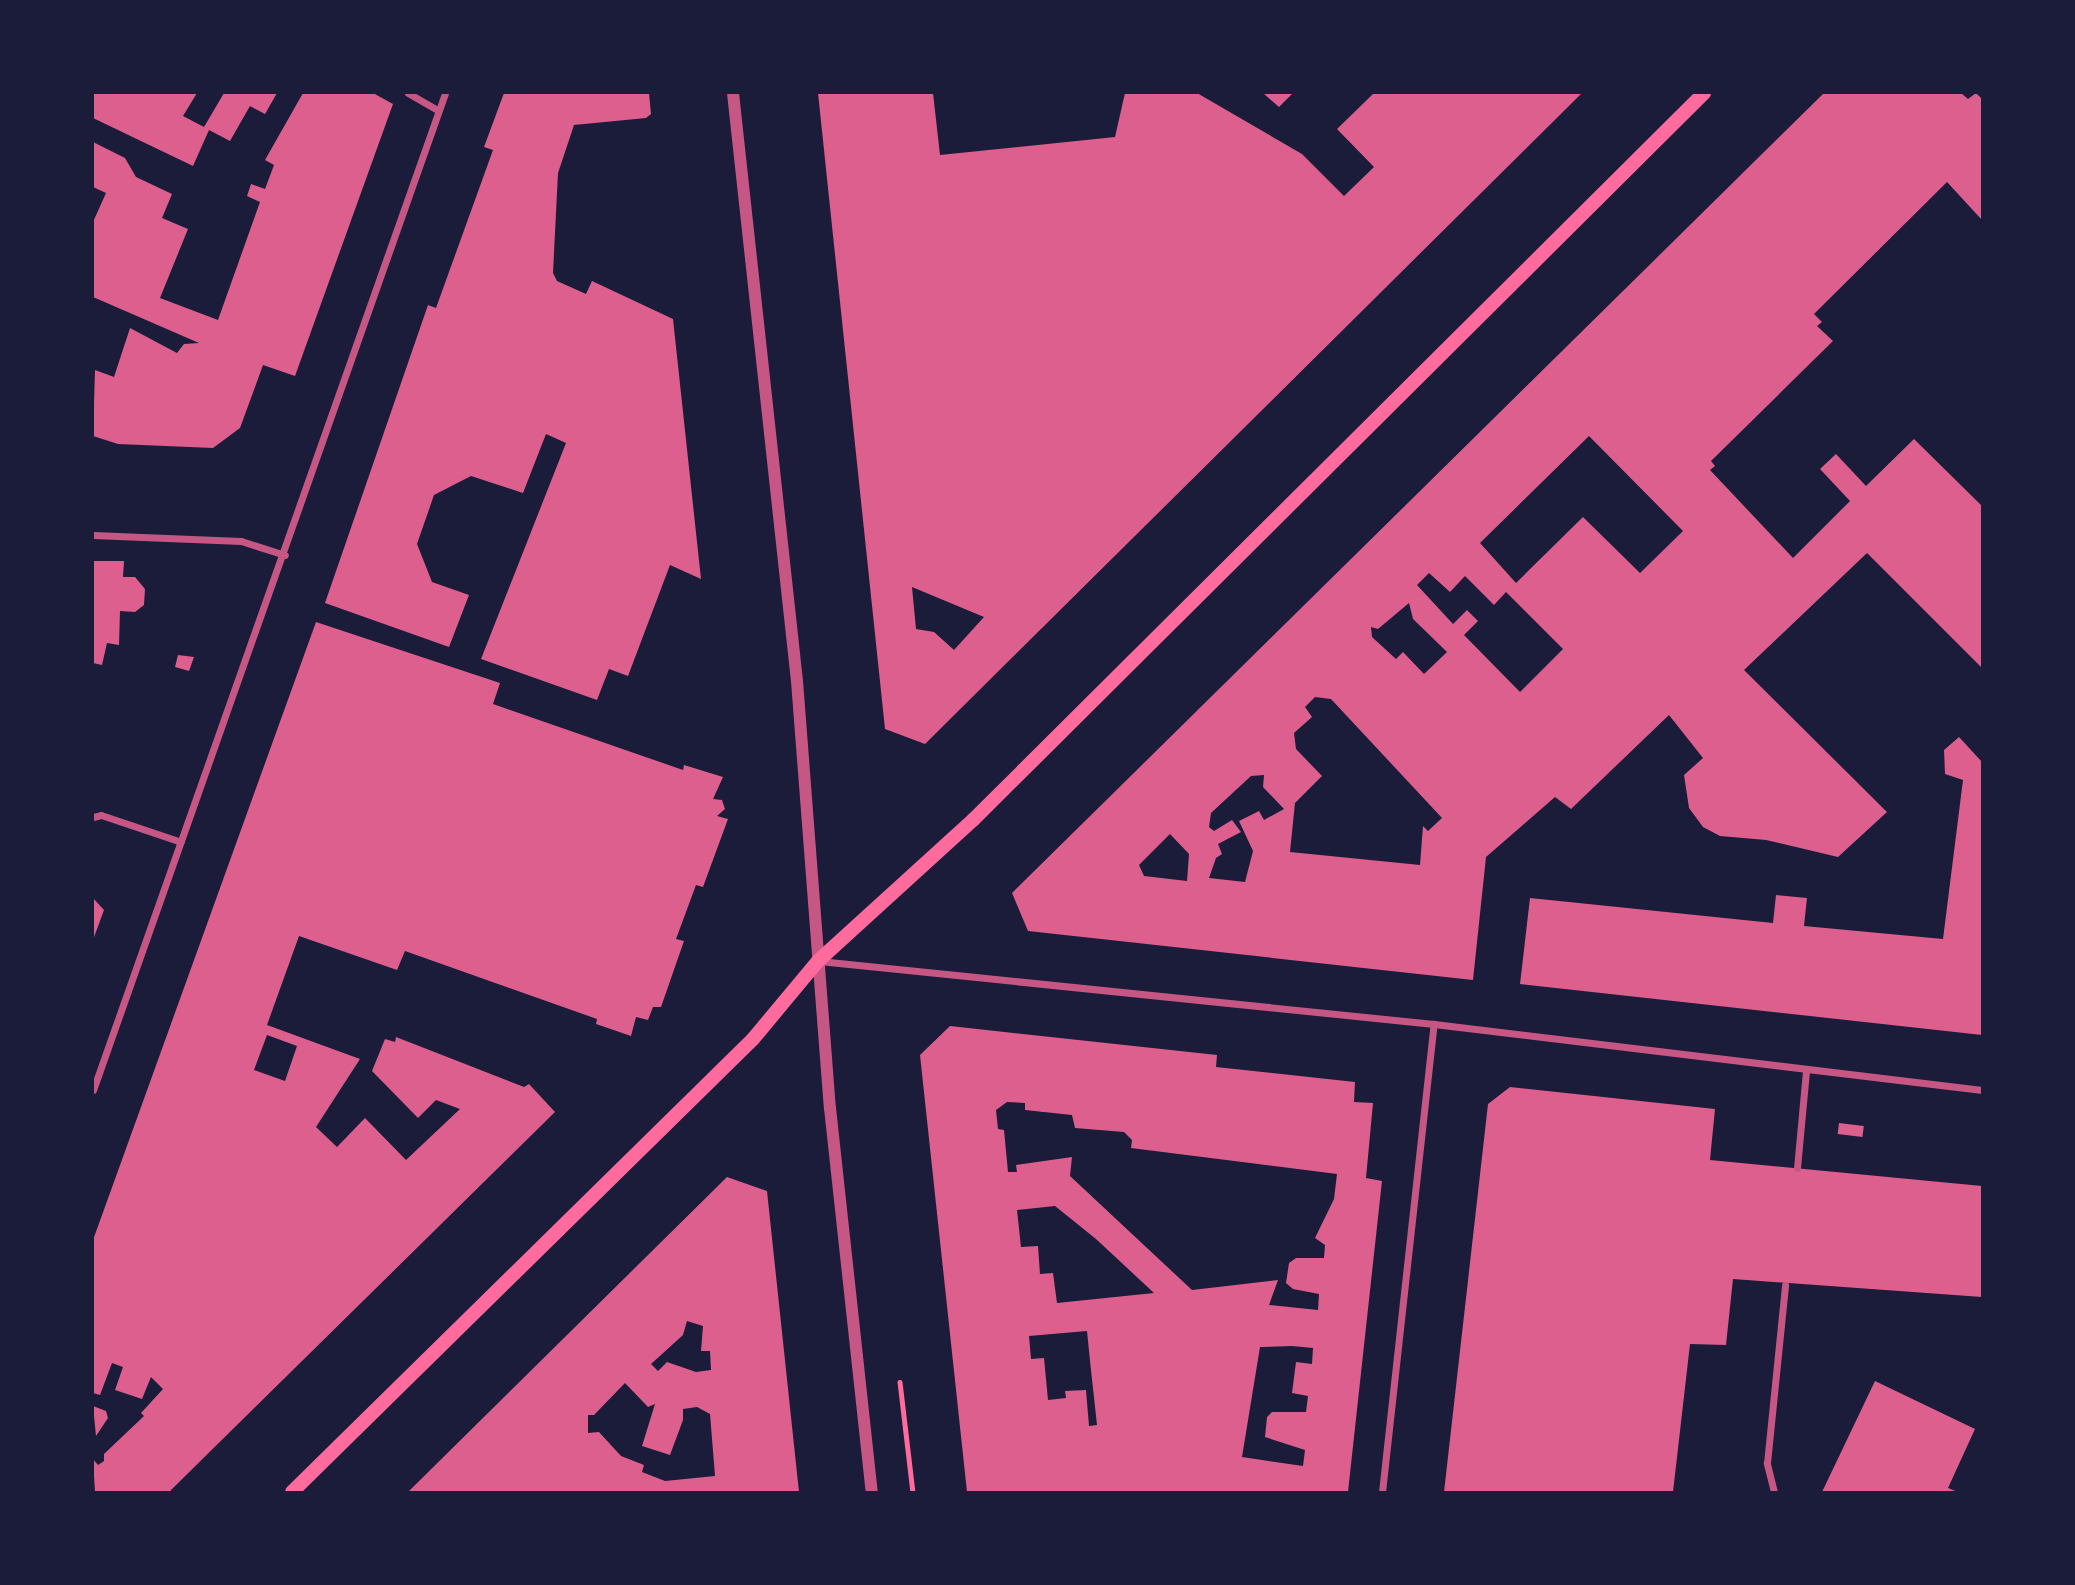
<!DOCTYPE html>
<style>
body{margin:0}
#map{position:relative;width:2075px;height:1585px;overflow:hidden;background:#1b1b3a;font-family:Quicksand,sans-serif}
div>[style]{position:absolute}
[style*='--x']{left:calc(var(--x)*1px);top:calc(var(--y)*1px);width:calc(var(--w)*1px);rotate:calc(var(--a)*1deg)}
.building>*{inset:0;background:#dd5f8e;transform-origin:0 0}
.path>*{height:4.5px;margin:-2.25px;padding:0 2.25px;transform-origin:2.25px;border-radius:2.25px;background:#ff6b9d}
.minor>*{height:7px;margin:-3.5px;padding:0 3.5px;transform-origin:3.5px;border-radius:3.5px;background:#c65784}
.tertiary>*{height:12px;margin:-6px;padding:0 6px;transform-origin:6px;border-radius:6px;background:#c65784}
.secondary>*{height:14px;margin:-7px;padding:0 7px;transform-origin:7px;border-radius:7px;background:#ff6b9d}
span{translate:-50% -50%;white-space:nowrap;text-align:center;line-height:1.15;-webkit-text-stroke:5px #1b1b3a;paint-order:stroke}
.frame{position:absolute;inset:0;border:94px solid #1b1b3a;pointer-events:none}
</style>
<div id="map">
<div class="building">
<div style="clip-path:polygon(93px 93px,197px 93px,183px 116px,204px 127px,224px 93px,277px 93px,265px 114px,250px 106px,230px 141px,209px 130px,193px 166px,93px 118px)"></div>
<div style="clip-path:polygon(303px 93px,373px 93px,393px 104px,295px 376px,263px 365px,240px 428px,213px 448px,118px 444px,93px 436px,95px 370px,114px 377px,130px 328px,177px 353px,184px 344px,199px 343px,93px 297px,93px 222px,106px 193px,93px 187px,93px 142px,125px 158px,136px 177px,172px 194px,162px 218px,188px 229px,160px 298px,218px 320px,260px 202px,247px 196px,251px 184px,265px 189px,274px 165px,265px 160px)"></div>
<div style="clip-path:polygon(504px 93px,649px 93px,651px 114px,646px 118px,574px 125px,558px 173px,553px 273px,557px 281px,586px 294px,592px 281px,673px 319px,701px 579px,670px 565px,628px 676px,609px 669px,597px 700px,481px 659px,566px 443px,546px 434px,523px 493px,471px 476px,434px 495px,417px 544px,432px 582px,469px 595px,449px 647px,325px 603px,428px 305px,436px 308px,493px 150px,484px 147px)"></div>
<div style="clip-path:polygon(evenodd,818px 93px,933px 93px,940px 155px,1115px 137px,1125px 93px,1197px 93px,1302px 154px,1344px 196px,1374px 167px,1337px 129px,1374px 93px,1582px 93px,925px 744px,885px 729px,818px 93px,912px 587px,984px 617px,954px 650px,934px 632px,916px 629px,912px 587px)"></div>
<div style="clip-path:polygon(1263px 93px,1293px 93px,1279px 107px)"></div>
<div style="clip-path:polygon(evenodd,1824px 93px,1961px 93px,1968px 99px,1976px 93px,1982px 99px,1982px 220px,1947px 182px,1814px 314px,1822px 322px,1817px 326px,1833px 341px,1711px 461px,1715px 466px,1710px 470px,1793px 558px,1850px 501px,1820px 469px,1836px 454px,1866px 486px,1914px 439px,1982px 506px,1982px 668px,1867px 553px,1744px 670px,1887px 812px,1838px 857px,1766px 840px,1720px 836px,1703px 827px,1689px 808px,1684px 775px,1703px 758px,1669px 715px,1571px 809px,1555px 797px,1486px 857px,1473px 980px,1028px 931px,1012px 893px,1824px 93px,1589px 436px,1683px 531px,1640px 573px,1583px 517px,1516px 583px,1480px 543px,1589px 436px,1824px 93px,1429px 573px,1450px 592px,1465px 576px,1494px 605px,1506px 592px,1563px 649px,1520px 692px,1464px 635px,1478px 621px,1467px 610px,1453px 624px,1417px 585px,1429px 573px,1824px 93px,1409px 603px,1413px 619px,1447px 652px,1424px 674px,1403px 652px,1396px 659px,1372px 637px,1371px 627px,1378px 629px,1409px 603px,1824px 93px,1315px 697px,1331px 699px,1442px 818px,1428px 831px,1423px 826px,1420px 865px,1290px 852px,1295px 803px,1322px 776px,1296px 749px,1294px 733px,1312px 717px,1305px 707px,1315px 697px,1824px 93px,1264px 775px,1263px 787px,1284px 809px,1264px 820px,1259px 811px,1239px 821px,1253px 851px,1245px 882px,1209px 878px,1216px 858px,1222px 854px,1218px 844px,1241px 832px,1232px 820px,1214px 831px,1209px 827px,1211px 813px,1251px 776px,1264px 775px,1824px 93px,1170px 834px,1189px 854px,1187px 881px,1144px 876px,1139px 865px,1170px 834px)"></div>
<div style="clip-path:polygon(93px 561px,124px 561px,123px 577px,135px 577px,145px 589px,144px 605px,135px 612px,120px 611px,119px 645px,107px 643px,102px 665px,93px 663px)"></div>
<div style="clip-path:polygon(evenodd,316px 622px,500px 683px,493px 704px,683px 770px,684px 765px,723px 777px,713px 799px,722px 800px,725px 809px,717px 816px,728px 819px,703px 887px,696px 885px,676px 939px,684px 941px,661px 1007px,653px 1007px,648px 1020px,636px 1017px,631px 1036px,596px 1024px,597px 1019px,405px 951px,397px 970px,299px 936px,267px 1025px,360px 1059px,316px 1127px,337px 1147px,365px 1118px,406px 1160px,460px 1109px,436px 1100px,418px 1118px,372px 1071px,385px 1039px,395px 1042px,396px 1037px,524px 1087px,529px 1084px,555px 1112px,169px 1492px,95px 1492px,93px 1459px,98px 1465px,104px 1461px,104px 1454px,144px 1416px,141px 1413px,163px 1389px,151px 1377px,142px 1399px,115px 1390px,123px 1367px,112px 1363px,100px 1395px,93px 1393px,93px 1240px,316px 622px,267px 1035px,297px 1046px,285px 1081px,254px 1070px,267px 1035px)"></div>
<div style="clip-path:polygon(178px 655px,194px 657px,189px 671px,175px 667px)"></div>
<div style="clip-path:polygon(1959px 737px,1982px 762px,1982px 1035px,1520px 984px,1530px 898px,1773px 923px,1776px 895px,1807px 898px,1804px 926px,1943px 939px,1963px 780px,1945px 774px,1944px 750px)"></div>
<div style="clip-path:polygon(93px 898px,104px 910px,93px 940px)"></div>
<div style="clip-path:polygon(evenodd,950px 1026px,1217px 1055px,1216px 1067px,1355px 1082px,1354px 1102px,1373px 1103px,1366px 1178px,1382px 1181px,1348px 1492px,967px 1492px,920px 1055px,950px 1026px,1007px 1102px,1025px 1103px,1025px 1110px,1072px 1115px,1075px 1128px,1124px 1132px,1132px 1140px,1131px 1148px,1337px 1174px,1334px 1199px,1315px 1238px,1325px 1245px,1324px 1258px,1296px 1258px,1289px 1263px,1286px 1283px,1293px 1289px,1319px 1294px,1318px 1310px,1269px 1305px,1278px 1280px,1192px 1290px,1070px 1176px,1072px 1157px,1016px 1165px,1017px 1172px,1008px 1172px,1004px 1130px,998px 1129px,996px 1110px,1007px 1102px,950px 1026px,1055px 1206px,1096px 1239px,1154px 1293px,1057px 1303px,1053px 1273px,1040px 1274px,1038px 1246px,1021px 1247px,1017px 1210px,1055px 1206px,950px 1026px,1087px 1331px,1090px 1361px,1097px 1425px,1089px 1426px,1086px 1390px,1065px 1391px,1066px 1398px,1048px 1400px,1044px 1358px,1031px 1359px,1029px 1336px,1087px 1331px,950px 1026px,1292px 1346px,1313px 1348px,1312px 1364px,1296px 1362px,1292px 1393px,1308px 1396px,1306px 1412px,1272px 1412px,1267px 1417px,1265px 1437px,1305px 1450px,1303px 1466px,1242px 1457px,1260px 1347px,1292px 1346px)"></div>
<div style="clip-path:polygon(1510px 1087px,1715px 1109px,1710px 1160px,1982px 1186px,1982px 1297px,1733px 1279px,1726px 1345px,1690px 1344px,1673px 1492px,1444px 1492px,1488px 1104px)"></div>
<div style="left:1839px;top:1123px;width:25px;height:11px;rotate:7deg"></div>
<div style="clip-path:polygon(evenodd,727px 1177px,767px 1191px,799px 1492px,408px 1492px,727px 1177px,687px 1321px,703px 1326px,701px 1351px,710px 1351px,711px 1370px,696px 1372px,667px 1362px,658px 1371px,651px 1364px,683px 1335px,687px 1321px,727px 1177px,625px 1383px,648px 1407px,655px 1404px,642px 1446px,670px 1455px,683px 1420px,683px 1409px,697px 1407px,710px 1414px,715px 1476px,665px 1481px,642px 1472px,644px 1465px,621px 1456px,599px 1432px,588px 1433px,588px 1415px,594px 1415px,625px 1383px)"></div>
<div style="clip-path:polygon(1875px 1381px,1975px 1429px,1948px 1488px,1958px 1492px,1822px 1492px)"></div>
<div style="clip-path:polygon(93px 1406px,106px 1411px,108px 1418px,96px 1436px)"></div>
</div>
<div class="path">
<div style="--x:900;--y:1382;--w:111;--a:83.3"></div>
</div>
<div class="minor">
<div style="--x:408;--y:93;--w:34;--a:30"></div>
<div style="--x:93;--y:535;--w:148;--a:2.3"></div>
<div style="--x:241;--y:541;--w:46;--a:17.7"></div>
<div style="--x:93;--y:817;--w:8;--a:-14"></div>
<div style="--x:101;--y:815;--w:84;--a:18.6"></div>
<div style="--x:819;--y:961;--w:618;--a:5.85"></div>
<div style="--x:1434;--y:1024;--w:552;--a:6.87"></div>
<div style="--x:93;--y:1090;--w:1057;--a:-70.55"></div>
<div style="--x:1797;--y:1168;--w:97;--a:-84.7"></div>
<div style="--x:1382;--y:1492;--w:471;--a:-83.7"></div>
<div style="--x:1774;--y:1492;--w:30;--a:-104"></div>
<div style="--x:1767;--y:1463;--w:179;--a:-84.2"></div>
</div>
<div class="tertiary">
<div style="--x:733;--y:93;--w:591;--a:83.79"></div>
<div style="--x:797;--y:681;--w:428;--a:85.6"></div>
<div style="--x:830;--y:1108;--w:386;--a:83.8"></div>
</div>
<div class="secondary">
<div style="--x:292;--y:1492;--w:646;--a:-44.5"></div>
<div style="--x:753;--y:1039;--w:102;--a:-50.2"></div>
<div style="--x:818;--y:961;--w:210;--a:-42.3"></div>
<div style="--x:973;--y:820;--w:1031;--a:-44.84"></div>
</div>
<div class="frame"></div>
</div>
